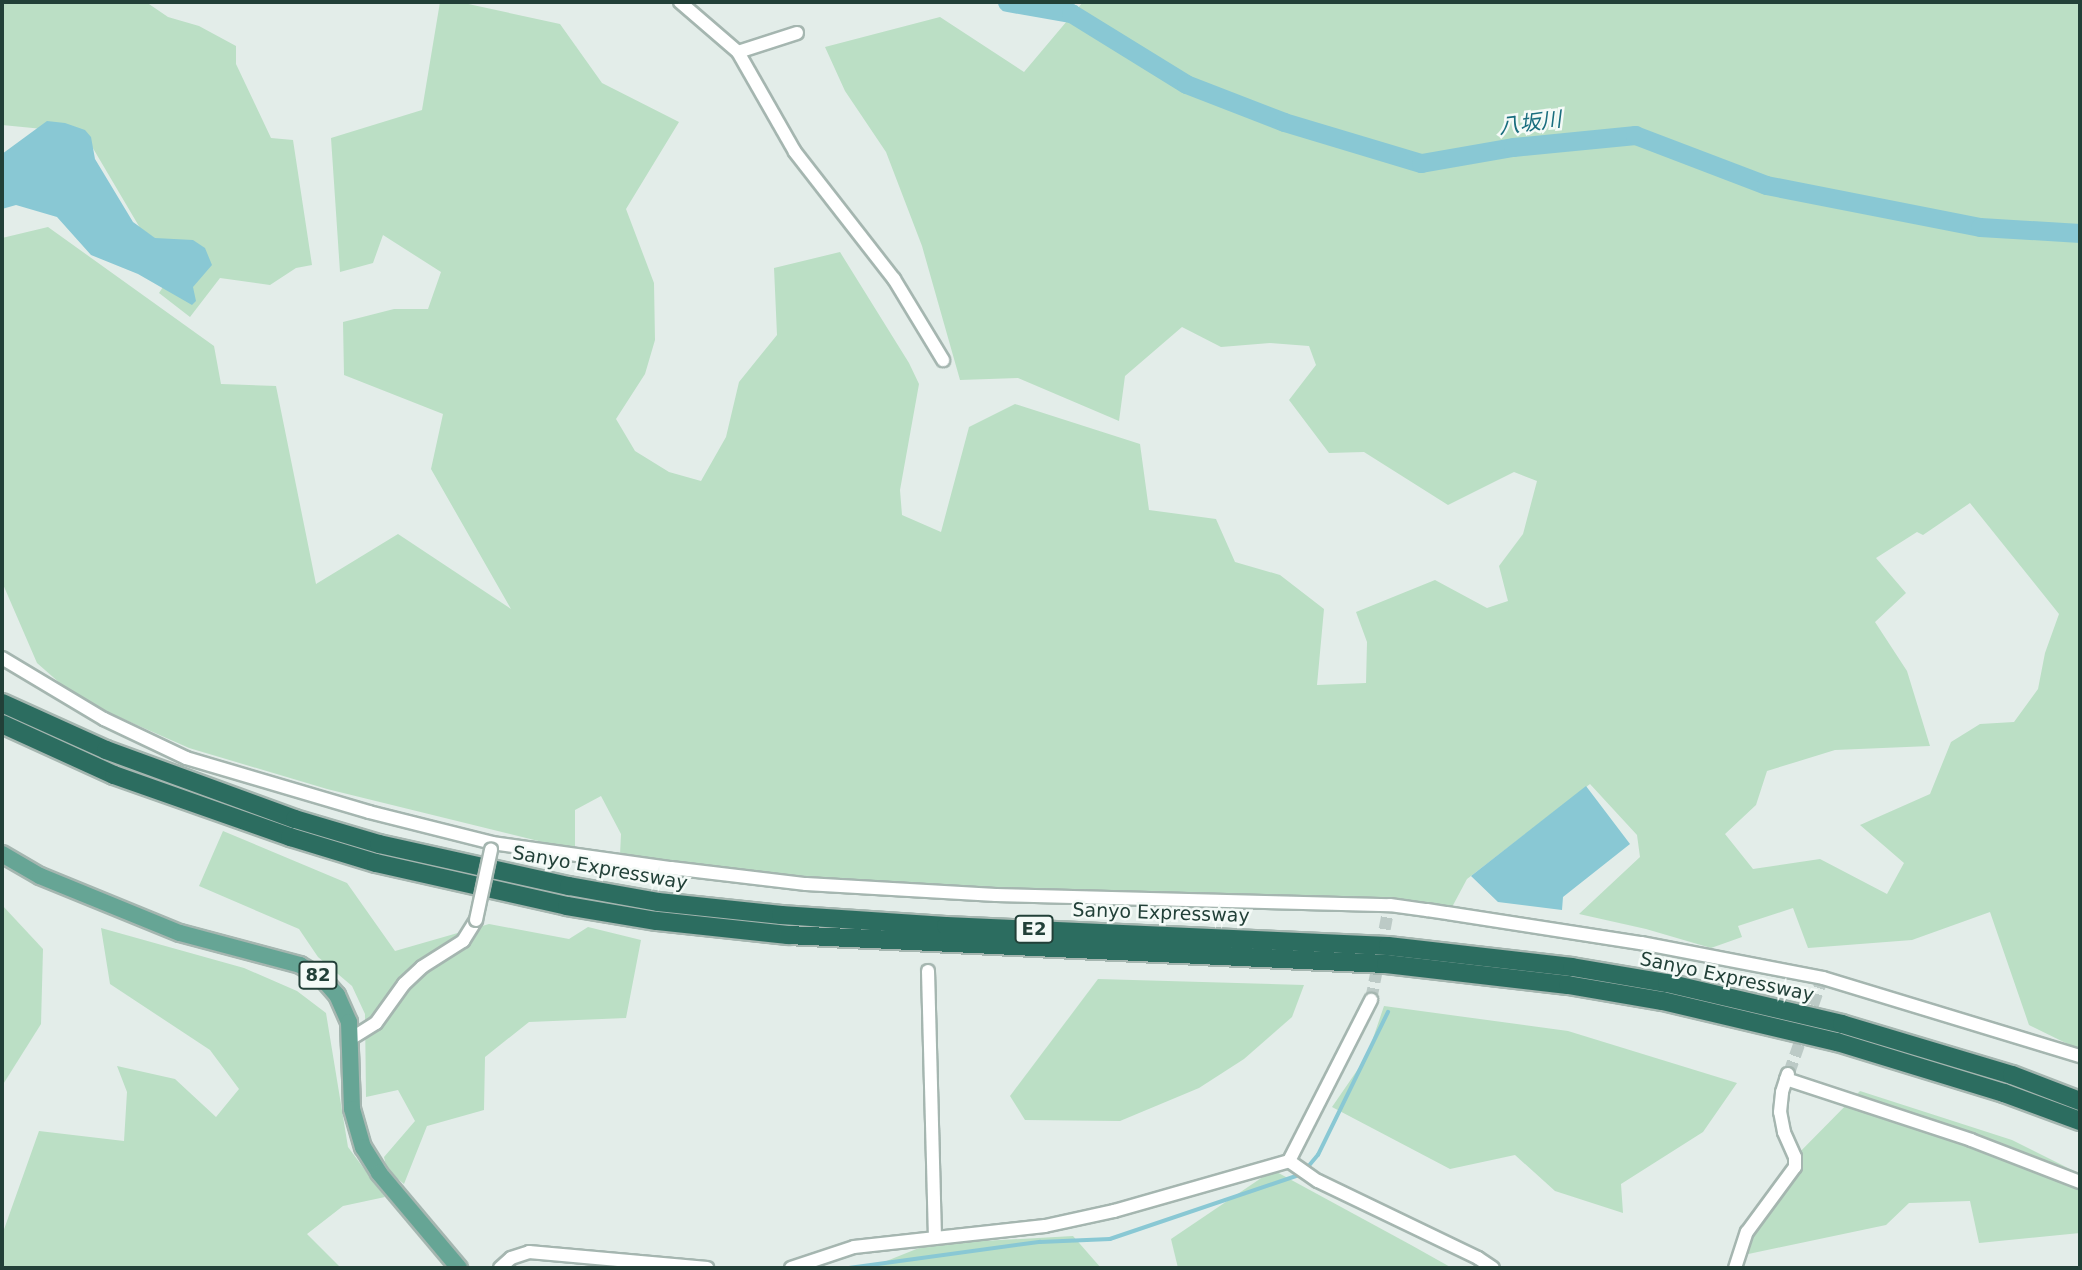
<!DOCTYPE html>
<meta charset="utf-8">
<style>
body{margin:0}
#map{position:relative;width:2082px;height:1270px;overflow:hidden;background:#e3ede9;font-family:"DejaVu Sans","Noto Sans JP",sans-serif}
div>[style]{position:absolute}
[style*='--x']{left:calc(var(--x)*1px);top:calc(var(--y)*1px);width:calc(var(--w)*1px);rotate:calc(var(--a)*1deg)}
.green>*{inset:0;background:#bbdfc5}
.water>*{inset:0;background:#89c8d4}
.stream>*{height:3.5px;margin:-1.75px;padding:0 1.75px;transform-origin:1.75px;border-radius:1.75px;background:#89c8d4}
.river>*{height:19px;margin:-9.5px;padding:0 9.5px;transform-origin:9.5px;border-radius:9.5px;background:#89c8d4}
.minor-tunnel>*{height:12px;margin-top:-6px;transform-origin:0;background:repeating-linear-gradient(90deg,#bccac6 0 12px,transparent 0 18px)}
.roads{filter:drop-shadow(2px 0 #a5b6b0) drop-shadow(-2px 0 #a5b6b0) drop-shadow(0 2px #a5b6b0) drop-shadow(0 -2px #a5b6b0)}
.minor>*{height:12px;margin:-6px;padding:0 6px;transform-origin:6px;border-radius:6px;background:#fff}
.major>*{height:16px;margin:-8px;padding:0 8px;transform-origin:8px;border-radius:8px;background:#66a595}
.highway>*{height:18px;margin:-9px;padding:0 9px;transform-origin:9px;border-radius:9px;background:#2c6d60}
.bridges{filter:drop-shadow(2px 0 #a5b6b0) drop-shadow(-2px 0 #a5b6b0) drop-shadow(0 2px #a5b6b0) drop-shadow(0 -2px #a5b6b0)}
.minor-bridge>*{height:12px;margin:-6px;padding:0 6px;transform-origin:6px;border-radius:6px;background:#fff}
span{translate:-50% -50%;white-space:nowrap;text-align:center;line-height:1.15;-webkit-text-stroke:5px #f4faf7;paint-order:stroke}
.shield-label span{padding:2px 5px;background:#f4faf7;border:2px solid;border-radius:5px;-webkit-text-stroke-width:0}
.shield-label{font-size:18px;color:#224038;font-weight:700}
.street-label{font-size:19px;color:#224038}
.water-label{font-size:21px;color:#196d7e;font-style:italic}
.frame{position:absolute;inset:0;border:4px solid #224038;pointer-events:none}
</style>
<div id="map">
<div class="green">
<div style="clip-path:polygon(2px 2px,146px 2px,168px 17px,199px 26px,236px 46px,236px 64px,271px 138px,293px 140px,312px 265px,296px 268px,270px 285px,220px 278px,190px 317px,159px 293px,182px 258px,140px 228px,84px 133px,2px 125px)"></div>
<div style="clip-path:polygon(evenodd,440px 2px,459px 2px,560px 24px,602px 83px,679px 122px,626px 209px,654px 283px,655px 340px,645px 374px,616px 419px,635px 451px,669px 472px,701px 481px,726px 437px,739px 382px,777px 335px,774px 268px,840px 252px,909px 363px,919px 384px,900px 490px,902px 515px,941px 532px,969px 427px,1015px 404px,1140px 444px,1149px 510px,1216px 519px,1235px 562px,1280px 575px,1324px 609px,1317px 685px,1366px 683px,1367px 642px,1356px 612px,1435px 580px,1487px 608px,1508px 601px,1499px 566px,1523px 534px,1537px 481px,1514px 472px,1448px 505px,1364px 452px,1329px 453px,1289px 400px,1316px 365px,1309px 346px,1270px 343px,1221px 347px,1182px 327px,1125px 376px,1119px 421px,1018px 378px,960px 380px,922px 246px,886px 152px,845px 91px,825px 47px,940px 17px,1024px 72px,1083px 2px,2080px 2px,2080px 1050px,2029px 1025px,1990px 912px,1912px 940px,1808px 948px,1793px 908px,1738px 926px,1742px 937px,1711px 948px,1646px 929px,1579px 914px,1640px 857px,1637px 835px,1590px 784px,1467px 879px,1451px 909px,1172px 907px,770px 873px,620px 855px,621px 834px,601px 796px,575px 810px,575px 850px,327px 789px,189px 748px,78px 699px,37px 663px,2px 582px,2px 238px,48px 227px,214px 346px,221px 384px,276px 386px,316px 584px,398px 534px,511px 609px,431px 469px,443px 414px,344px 375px,343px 322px,394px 309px,428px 309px,441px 272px,383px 235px,373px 263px,340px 272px,331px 138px,422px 110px,440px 2px,1970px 503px,2059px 614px,2045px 653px,2038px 689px,2014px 722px,1980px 724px,1951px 742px,1930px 794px,1860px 825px,1904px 863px,1887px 894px,1820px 859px,1753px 869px,1725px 834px,1756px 805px,1767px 771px,1835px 750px,1930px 746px,1907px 671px,1875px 622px,1906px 593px,1876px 558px,1917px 532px,1923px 535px,1970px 503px)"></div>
<div style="clip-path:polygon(223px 831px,347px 883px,395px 951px,489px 924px,569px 939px,588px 927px,641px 940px,626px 1018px,529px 1022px,485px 1057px,484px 1110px,427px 1126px,404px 1184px,387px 1170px,384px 1157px,415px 1121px,398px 1090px,366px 1097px,365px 1014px,352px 986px,318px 957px,299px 929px,199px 886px)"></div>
<div style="clip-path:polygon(2px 905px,43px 949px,41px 1024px,2px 1086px)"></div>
<div style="clip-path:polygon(101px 928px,244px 968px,297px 991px,326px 1013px,348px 1147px,385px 1197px,343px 1206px,307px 1234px,341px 1268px,2px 1268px,2px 1235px,39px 1131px,124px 1141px,127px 1092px,117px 1066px,175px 1079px,216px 1117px,239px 1089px,210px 1050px,110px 984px)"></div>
<div style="clip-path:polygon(1098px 979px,1304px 985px,1292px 1017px,1244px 1059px,1199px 1088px,1120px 1121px,1025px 1120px,1010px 1096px)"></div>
<div style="clip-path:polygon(1384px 1006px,1568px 1031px,1737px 1083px,1703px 1132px,1621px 1184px,1623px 1213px,1555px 1191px,1515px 1155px,1450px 1169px,1332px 1107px,1367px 1056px)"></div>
<div style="clip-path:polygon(1860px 1091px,2012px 1140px,2080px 1174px,2080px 1233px,1979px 1243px,1970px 1201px,1909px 1203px,1886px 1225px,1739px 1256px,1739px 1228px,1781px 1186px,1788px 1164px)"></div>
<div style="clip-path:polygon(1273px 1170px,1411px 1245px,1452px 1268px,1178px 1268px,1171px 1239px)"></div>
<div style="clip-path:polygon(1073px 1236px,1101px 1268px,869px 1268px,929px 1244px)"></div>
</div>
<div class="water">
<div style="clip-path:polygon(47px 121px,65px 123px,85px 130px,91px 137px,95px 159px,133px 222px,155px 238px,193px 240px,205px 248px,212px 265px,193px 287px,196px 301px,192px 305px,138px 274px,91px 255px,57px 217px,16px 205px,2px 209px,2px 154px)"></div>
<div style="clip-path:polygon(1586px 786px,1630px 844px,1563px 897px,1562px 910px,1498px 902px,1471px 876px)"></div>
</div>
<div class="stream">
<div style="--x:1307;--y:1168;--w:17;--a:-50"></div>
<div style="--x:1318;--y:1155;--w:159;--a:-63.9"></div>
<div style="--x:849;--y:1268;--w:193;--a:-7.8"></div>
<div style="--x:1040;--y:1242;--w:70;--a:-2.5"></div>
<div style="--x:1110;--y:1239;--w:203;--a:-18.7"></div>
</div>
<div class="river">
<div style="--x:1007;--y:2;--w:65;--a:9.8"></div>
<div style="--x:1071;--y:13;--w:135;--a:31.7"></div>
<div style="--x:1186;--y:84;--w:105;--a:21.2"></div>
<div style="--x:1284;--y:122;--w:143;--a:16.7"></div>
<div style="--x:1421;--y:163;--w:93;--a:-9.9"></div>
<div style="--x:1513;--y:147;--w:123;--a:-5.6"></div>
<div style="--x:1635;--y:135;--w:140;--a:20.9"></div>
<div style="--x:1766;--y:185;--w:218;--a:11.1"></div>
<div style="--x:1980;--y:227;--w:100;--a:3.4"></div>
</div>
<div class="minor-tunnel">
<div style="--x:1371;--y:1000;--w:90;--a:-79.1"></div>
<div style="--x:1789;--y:1073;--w:96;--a:-70.6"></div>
</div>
<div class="roads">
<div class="minor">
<div style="--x:680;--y:2;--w:77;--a:40.8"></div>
<div style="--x:738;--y:52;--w:115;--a:60.3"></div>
<div style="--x:795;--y:152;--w:161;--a:52.1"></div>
<div style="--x:894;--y:279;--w:95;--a:58.8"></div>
<div style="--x:738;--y:52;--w:62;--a:-17.9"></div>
<div style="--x:2;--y:658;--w:119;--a:30.9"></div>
<div style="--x:104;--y:719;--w:91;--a:25.4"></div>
<div style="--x:186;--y:758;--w:191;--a:16.4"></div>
<div style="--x:369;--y:812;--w:127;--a:14.1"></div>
<div style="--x:492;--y:843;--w:181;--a:8"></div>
<div style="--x:671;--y:868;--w:136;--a:6.8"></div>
<div style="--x:806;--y:884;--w:190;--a:3.3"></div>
<div style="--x:996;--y:895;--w:394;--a:1.5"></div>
<div style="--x:1390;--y:905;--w:37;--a:8"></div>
<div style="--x:1427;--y:910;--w:217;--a:8.8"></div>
<div style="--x:1641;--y:943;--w:185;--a:10.9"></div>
<div style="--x:1823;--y:978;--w:269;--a:16.9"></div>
<div style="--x:928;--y:971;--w:267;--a:88.5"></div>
<div style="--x:352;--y:1038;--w:28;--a:-32"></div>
<div style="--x:376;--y:1023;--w:48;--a:-54.3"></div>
<div style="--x:404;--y:984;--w:25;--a:-43"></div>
<div style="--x:422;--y:967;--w:49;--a:-32.4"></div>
<div style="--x:463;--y:941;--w:25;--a:-58"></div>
<div style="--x:1786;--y:1079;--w:195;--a:18.2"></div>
<div style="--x:1971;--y:1140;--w:117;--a:21.1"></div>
<div style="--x:1289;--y:1161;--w:181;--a:-63"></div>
<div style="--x:500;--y:1268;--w:15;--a:-42"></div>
<div style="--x:511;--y:1258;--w:19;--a:-18"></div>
<div style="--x:529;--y:1252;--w:179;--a:5.1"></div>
<div style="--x:791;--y:1268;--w:66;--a:-18.4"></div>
<div style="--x:854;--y:1247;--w:192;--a:-6.3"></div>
<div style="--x:1045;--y:1226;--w:71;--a:-12.3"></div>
<div style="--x:1114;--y:1211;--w:182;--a:-15.9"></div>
<div style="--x:1289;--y:1161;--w:35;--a:35"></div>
<div style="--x:1318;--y:1181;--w:178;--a:25.7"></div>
<div style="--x:1478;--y:1258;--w:18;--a:34"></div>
<div style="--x:1735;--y:1268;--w:38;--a:-72"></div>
<div style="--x:1747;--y:1232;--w:81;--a:-53.6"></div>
<div style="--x:1795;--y:1167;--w:10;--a:-90"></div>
<div style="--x:1795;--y:1157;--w:27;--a:-114"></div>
<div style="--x:1784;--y:1132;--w:20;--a:-101"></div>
<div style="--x:1780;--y:1112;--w:20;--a:-84"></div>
<div style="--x:1782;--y:1092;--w:19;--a:-72"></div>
</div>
<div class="major">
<div style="--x:2;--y:854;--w:44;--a:30.1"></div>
<div style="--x:40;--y:876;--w:151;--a:22.2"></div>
<div style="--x:180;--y:933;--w:124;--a:14.9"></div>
<div style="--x:300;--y:965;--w:26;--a:31"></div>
<div style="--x:322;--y:978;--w:23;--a:49"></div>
<div style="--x:337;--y:995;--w:30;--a:66"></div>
<div style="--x:349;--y:1022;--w:87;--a:88"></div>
<div style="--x:352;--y:1109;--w:40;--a:74"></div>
<div style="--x:363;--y:1147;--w:31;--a:58"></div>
<div style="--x:379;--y:1173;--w:124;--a:49.9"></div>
</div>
<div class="highway">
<div style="--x:2;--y:703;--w:114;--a:24.3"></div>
<div style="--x:106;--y:750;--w:201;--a:20.1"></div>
<div style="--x:295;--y:819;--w:88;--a:16.6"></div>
<div style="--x:379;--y:844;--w:195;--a:12.5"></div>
<div style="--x:569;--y:886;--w:90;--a:10.2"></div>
<div style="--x:658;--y:902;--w:124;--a:6"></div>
<div style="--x:781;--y:915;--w:165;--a:3.8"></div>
<div style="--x:946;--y:926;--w:442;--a:2.6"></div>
<div style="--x:1388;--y:946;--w:185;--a:6.5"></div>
<div style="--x:1572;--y:967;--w:96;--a:9.6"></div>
<div style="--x:1667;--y:983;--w:180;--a:13.2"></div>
<div style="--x:1842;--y:1024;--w:177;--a:16.7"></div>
<div style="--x:2012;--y:1075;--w:73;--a:20.9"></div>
<div style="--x:2;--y:724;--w:123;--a:24.5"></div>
<div style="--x:114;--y:775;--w:187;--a:19.4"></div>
<div style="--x:290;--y:837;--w:90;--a:16.8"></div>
<div style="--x:376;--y:863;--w:196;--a:12.7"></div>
<div style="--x:567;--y:906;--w:91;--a:9.5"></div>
<div style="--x:657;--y:921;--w:132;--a:6.1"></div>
<div style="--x:788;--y:935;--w:599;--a:2.78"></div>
<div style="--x:1386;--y:964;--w:183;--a:6.6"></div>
<div style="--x:1568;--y:985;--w:96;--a:9.6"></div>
<div style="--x:1663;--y:1001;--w:179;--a:13.3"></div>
<div style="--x:1837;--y:1042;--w:175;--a:17"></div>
<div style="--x:2004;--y:1093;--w:81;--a:20.2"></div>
</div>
</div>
<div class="bridges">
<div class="minor-bridge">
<div style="--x:476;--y:920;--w:72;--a:-77.9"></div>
</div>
</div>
<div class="shield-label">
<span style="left:1034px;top:929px">E2</span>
<span style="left:318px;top:975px">82</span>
</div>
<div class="street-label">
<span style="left:600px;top:868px;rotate:10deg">Sanyo Expressway</span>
<span style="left:1161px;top:913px;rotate:2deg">Sanyo Expressway</span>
<span style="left:1727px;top:977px;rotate:12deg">Sanyo Expressway</span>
</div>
<div class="water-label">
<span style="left:1530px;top:123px;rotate:-7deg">八坂川</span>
</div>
<div class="frame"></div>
</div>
